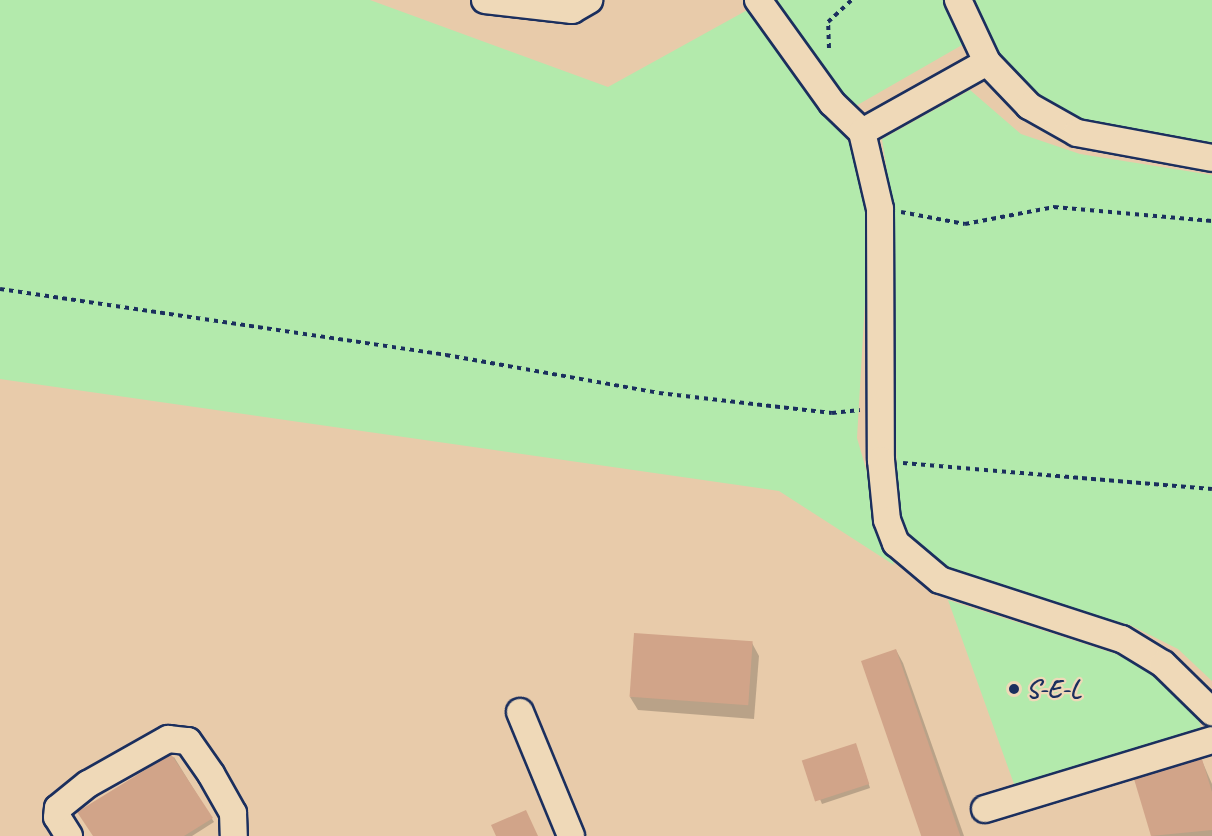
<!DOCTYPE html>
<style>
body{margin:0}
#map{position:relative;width:1212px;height:836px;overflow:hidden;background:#e8cbaa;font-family:Caveat,sans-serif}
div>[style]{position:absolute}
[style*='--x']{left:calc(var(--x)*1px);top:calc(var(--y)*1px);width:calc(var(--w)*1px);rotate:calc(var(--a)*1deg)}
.green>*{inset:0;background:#b3eaac}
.shadow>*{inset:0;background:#0003}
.building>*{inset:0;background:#d1a489;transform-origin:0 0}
.path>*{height:4px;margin-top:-2px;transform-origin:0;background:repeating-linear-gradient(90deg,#1b2f5e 0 4.5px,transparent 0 9px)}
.roads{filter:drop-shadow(2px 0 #1b2f5e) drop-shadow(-2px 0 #1b2f5e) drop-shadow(0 2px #1b2f5e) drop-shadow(0 -2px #1b2f5e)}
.minor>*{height:26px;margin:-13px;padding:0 13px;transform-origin:13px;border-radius:13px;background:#efd9b8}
.dots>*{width:16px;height:16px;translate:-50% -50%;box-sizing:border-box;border:3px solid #efd9b8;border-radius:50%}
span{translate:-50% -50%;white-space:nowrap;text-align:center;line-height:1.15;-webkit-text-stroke:4.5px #efd9b8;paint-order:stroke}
.poi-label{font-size:26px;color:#1b2f5e;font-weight:700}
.left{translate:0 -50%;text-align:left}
</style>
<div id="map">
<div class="green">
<div style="clip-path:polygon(0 0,370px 0,608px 87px,751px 8px,856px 152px,865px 178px,868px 250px,857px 438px,894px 565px,779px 491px,0 379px)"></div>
<div style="clip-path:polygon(765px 0,1212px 0,1212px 144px,1146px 136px,1082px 120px,1034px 95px,1009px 72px,983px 33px,854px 107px)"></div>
<div style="clip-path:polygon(970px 90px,1021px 134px,1080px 154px,1212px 175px,1212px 681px,1178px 649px,1130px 625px,945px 575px,922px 555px,898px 514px,890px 191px,882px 139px)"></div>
<div style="clip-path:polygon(948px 600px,1116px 654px,1163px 679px,1197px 711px,1202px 733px,1019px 798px)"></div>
</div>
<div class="shadow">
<div style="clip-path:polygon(752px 643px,759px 656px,754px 719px,638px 710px,630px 697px)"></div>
<div style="clip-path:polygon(896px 650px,903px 663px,964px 836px,924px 836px)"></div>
<div style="clip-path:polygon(857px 748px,870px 788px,822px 804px,804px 761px)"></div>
<div style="clip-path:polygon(174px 757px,214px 822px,192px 836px,94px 836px,80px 812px)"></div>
<div style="clip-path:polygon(1202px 761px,1212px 784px,1212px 836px,1152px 836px,1136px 780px)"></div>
</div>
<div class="building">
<div style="left:634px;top:633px;width:119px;height:64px;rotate:4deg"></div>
<div style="left:896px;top:649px;width:198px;height:37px;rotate:71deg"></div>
<div style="left:856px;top:743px;width:43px;height:57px;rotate:72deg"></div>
<div style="clip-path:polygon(171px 754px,213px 818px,184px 836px,93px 836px,77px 812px)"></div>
<div style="clip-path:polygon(1202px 759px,1212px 792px,1212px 830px,1151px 836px,1134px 779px)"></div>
<div style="clip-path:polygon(526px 810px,538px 836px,496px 836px,491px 825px)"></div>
</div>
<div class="path">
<div style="--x:829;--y:48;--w:26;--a:-92"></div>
<div style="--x:828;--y:22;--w:33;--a:-43"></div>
<div style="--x:901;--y:212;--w:65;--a:10.6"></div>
<div style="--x:965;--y:224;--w:91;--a:-10.8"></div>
<div style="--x:1054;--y:207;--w:159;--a:5.1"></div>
<div style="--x:0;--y:289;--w:451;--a:8.4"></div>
<div style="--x:446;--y:355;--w:216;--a:10.1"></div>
<div style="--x:659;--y:393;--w:174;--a:6.6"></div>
<div style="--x:832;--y:413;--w:28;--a:-6"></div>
<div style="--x:903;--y:463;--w:310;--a:4.8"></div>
</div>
<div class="roads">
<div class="minor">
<div style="--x:485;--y:0;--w:88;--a:6.6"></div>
<div style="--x:572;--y:10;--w:20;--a:-30"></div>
<div style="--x:758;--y:0;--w:127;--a:54.3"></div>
<div style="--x:832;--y:103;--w:42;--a:44"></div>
<div style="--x:862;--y:132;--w:143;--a:-29.2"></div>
<div style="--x:958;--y:0;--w:68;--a:64.9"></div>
<div style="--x:987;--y:62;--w:61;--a:46.3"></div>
<div style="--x:1029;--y:106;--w:55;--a:29.4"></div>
<div style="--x:1077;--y:133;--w:137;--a:10.5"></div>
<div style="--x:862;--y:132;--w:79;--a:76.8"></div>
<div style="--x:880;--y:209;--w:251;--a:89.8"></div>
<div style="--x:881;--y:460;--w:60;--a:84.3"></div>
<div style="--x:887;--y:520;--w:25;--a:69"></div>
<div style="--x:896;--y:543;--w:57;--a:40.1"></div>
<div style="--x:940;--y:580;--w:191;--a:18"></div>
<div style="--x:1122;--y:639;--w:48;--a:31.4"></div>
<div style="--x:1163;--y:664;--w:69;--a:44.4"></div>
<div style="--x:520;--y:712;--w:134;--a:67.6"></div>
<div style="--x:985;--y:809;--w:237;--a:-16.9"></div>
<div style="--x:69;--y:836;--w:22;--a:-122"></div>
<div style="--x:57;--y:817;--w:9;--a:-84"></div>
<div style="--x:58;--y:808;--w:38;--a:-39"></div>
<div style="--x:88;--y:784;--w:92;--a:-29.4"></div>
<div style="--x:168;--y:739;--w:20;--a:6"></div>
<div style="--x:188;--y:741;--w:40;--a:55.1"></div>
<div style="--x:211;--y:774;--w:45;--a:60.6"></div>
<div style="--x:233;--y:813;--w:23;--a:88"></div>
</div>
</div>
<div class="dots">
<div style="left:1014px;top:689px;background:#1b2f5e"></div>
</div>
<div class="poi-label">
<span class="left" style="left:1026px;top:689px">S-E-L</span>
</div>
</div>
